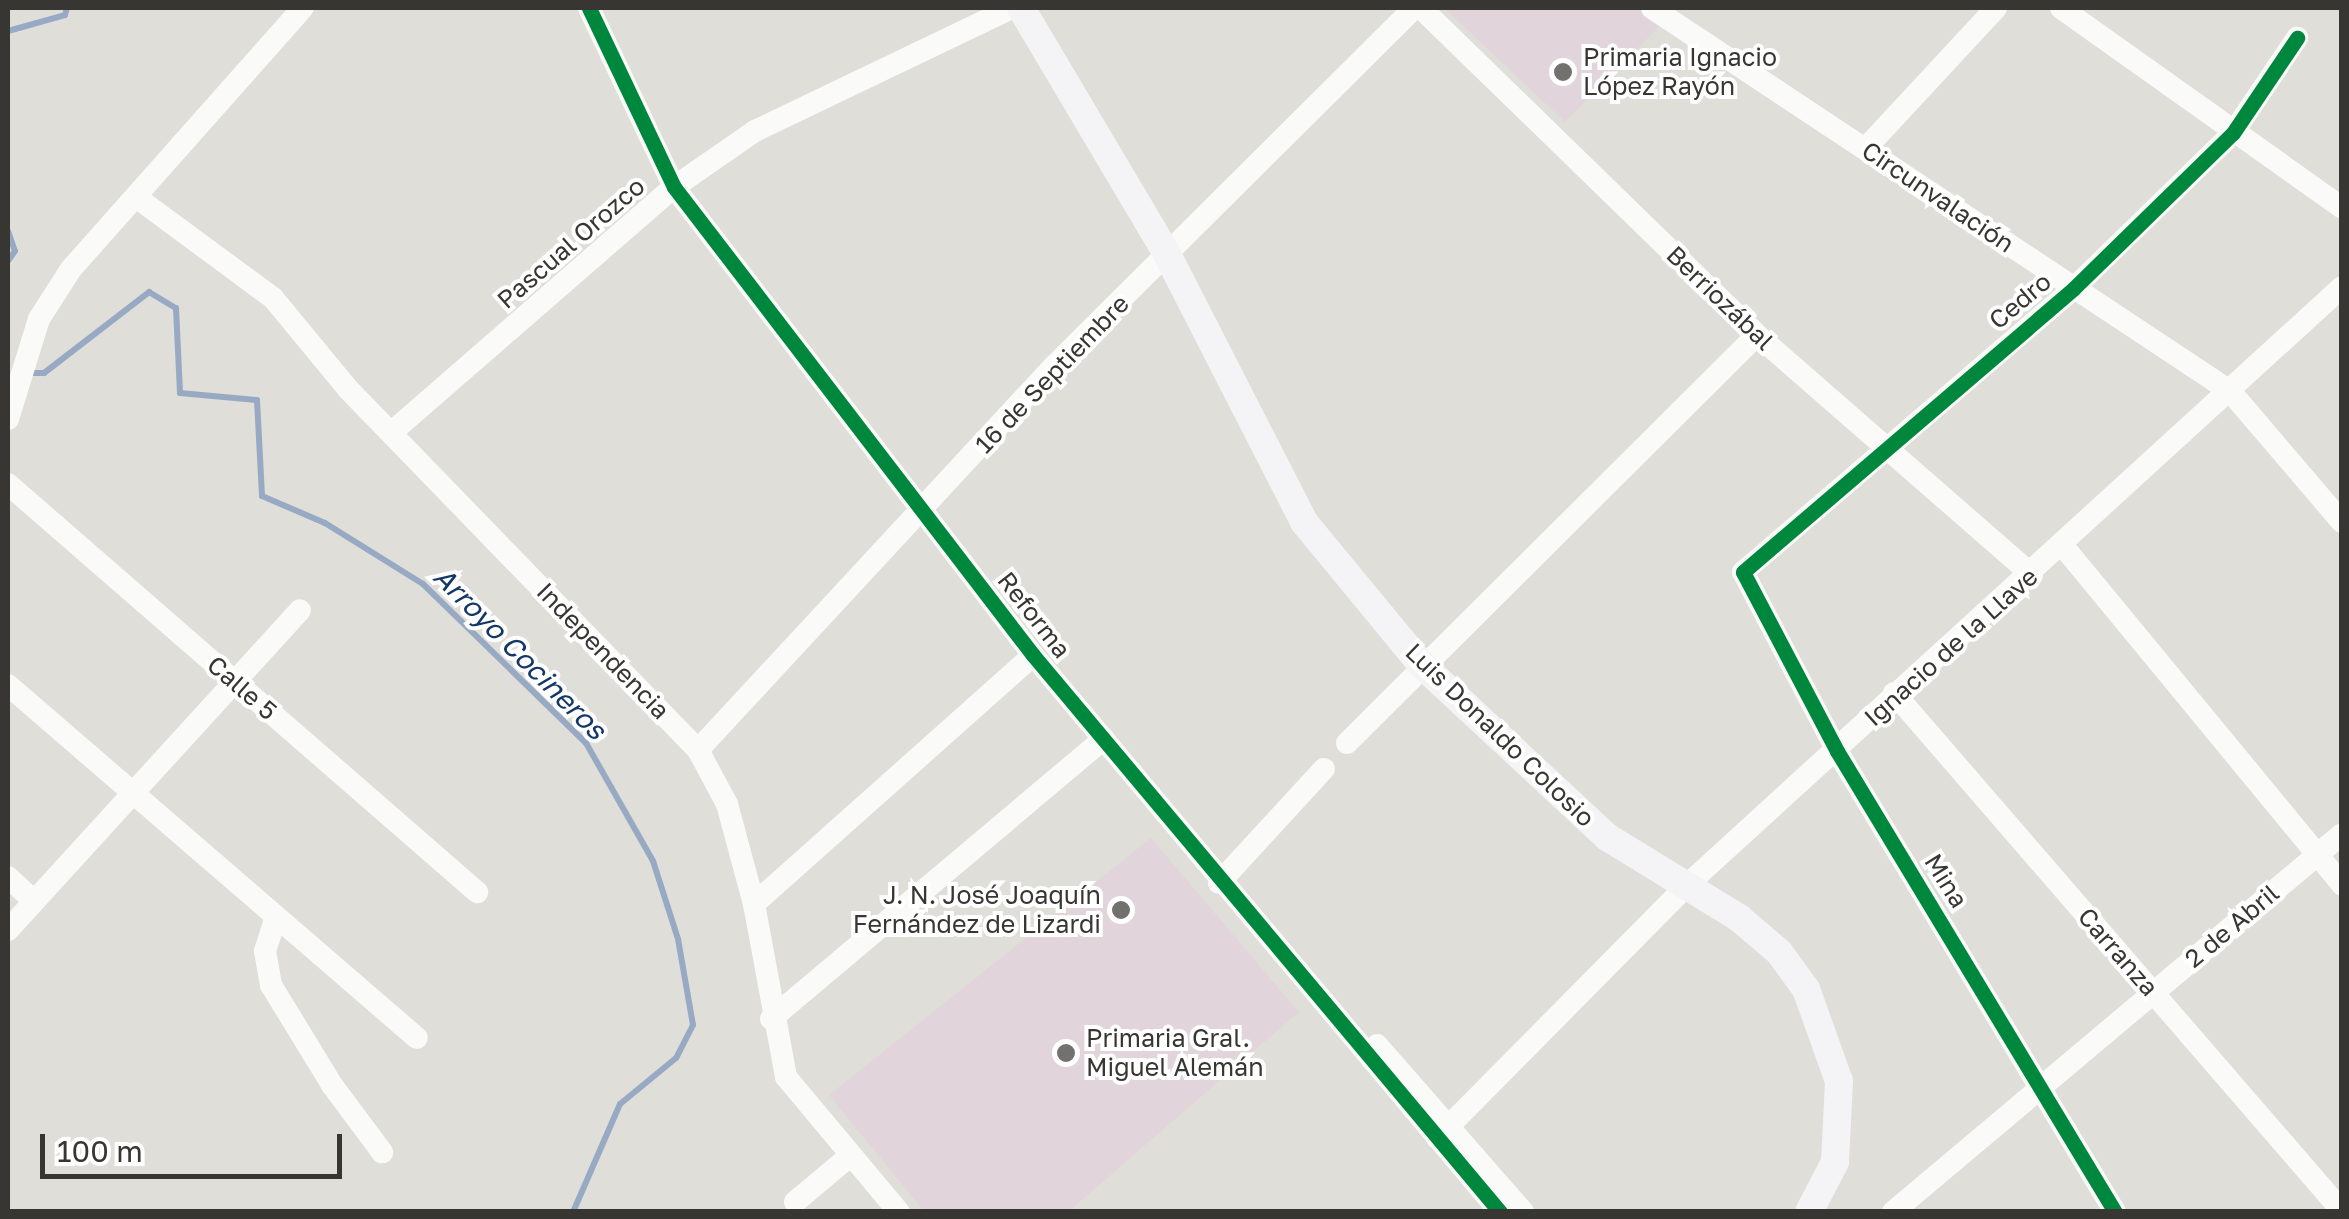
<!DOCTYPE html>
<meta charset="utf-8">
<style>
body{margin:0}
#map{position:relative;width:2349px;height:1219px;overflow:hidden;background:#dfded9;font-family:"Golos Text",sans-serif}
div>[style]{position:absolute}
[style*='--x']{left:calc(var(--x)*1px);top:calc(var(--y)*1px);width:calc(var(--w)*1px);rotate:calc(var(--a)*1deg)}
.education>*{inset:0;background:#e1d5db}
.stream>*{height:6px;margin:-3px;padding:0 3px;transform-origin:3px;border-radius:3px;background:#98aac3}
.minor>*{height:22px;margin:-11px;padding:0 11px;transform-origin:11px;border-radius:11px;background:#fafaf9}
.major>*{height:28px;margin:-14px;padding:0 14px;transform-origin:14px;border-radius:14px;background:#f4f3f6}
.cycleway>*{height:15px;margin:-7.5px;padding:0 7.5px;transform-origin:7.5px;border-radius:7.5px;background:#00873e}
.dots>*{width:28px;height:28px;translate:-50% -50%;box-sizing:border-box;border:5px solid #fff;border-radius:50%}
span{translate:-50% -50%;white-space:nowrap;text-align:center;line-height:1.15;-webkit-text-stroke:8px #fff;paint-order:stroke}
.poi-label{font-size:25px;color:#383633}
.left{translate:0 -50%;text-align:left}
.right{translate:-100% -50%;text-align:right}
.street-label{font-size:25px;color:#383633}
.water-label{font-size:28px;color:#133768;font-style:italic}
.frame{position:absolute;inset:0;border:10px solid #383633;pointer-events:none}
.scale{position:absolute;left:40px;top:1134px;width:302px;height:45px;box-sizing:border-box;border:5px solid #383633;border-top:0;padding-left:12px;font-size:30px;line-height:35px;white-space:nowrap;color:#383633;-webkit-text-stroke:8px #fff;paint-order:stroke}
</style>
<div id="map">
<div class="education">
<div style="clip-path:polygon(1444px 8px,1638px 8px,1664px 22px,1565px 122px)"></div>
<div style="clip-path:polygon(1151px 838px,1299px 1012px,1069px 1211px,924px 1211px,829px 1095px)"></div>
</div>
<div class="stream">
<div style="--x:8;--y:31;--w:59;--a:-15.7"></div>
<div style="--x:65;--y:15;--w:7;--a:-74"></div>
<div style="--x:8;--y:231;--w:21;--a:71"></div>
<div style="--x:15;--y:251;--w:12;--a:125"></div>
<div style="--x:29;--y:373;--w:15;--a:0"></div>
<div style="--x:44;--y:373;--w:133;--a:-37.6"></div>
<div style="--x:149;--y:292;--w:31;--a:31"></div>
<div style="--x:176;--y:308;--w:85;--a:87.3"></div>
<div style="--x:180;--y:393;--w:77;--a:5.2"></div>
<div style="--x:257;--y:400;--w:96;--a:87"></div>
<div style="--x:262;--y:496;--w:69;--a:23.2"></div>
<div style="--x:325;--y:523;--w:115;--a:31.9"></div>
<div style="--x:423;--y:584;--w:228;--a:44.3"></div>
<div style="--x:586;--y:743;--w:136;--a:60.4"></div>
<div style="--x:653;--y:861;--w:82;--a:72.2"></div>
<div style="--x:678;--y:939;--w:87;--a:80.1"></div>
<div style="--x:693;--y:1025;--w:37;--a:117"></div>
<div style="--x:676;--y:1058;--w:72;--a:140.6"></div>
<div style="--x:620;--y:1104;--w:118;--a:113.5"></div>
</div>
<div class="minor">
<div style="--x:589;--y:8;--w:198;--a:64.6"></div>
<div style="--x:674;--y:187;--w:590;--a:52.51"></div>
<div style="--x:1033;--y:655;--w:727;--a:50.02"></div>
<div style="--x:1421;--y:8;--w:469;--a:44.2"></div>
<div style="--x:1757;--y:335;--w:365;--a:41.1"></div>
<div style="--x:1652;--y:8;--w:693;--a:33.53"></div>
<div style="--x:2230;--y:391;--w:172;--a:49.5"></div>
<div style="--x:2061;--y:8;--w:345;--a:35.4"></div>
<div style="--x:1866;--y:148;--w:191;--a:-47.1"></div>
<div style="--x:136;--y:197;--w:170;--a:36.4"></div>
<div style="--x:273;--y:298;--w:118;--a:50.5"></div>
<div style="--x:348;--y:389;--w:503;--a:45.89"></div>
<div style="--x:698;--y:750;--w:61;--a:61.8"></div>
<div style="--x:727;--y:804;--w:104;--a:74.9"></div>
<div style="--x:754;--y:904;--w:176;--a:79.5"></div>
<div style="--x:786;--y:1077;--w:176;--a:50.1"></div>
<div style="--x:8;--y:419;--w:105;--a:-72.8"></div>
<div style="--x:39;--y:319;--w:59;--a:-57.4"></div>
<div style="--x:71;--y:269;--w:349;--a:-48.4"></div>
<div style="--x:392;--y:432;--w:374;--a:-41"></div>
<div style="--x:674;--y:187;--w:98;--a:-34.7"></div>
<div style="--x:755;--y:131;--w:285;--a:-25.6"></div>
<div style="--x:8;--y:484;--w:622;--a:41.02"></div>
<div style="--x:2063;--y:546;--w:439;--a:50.5"></div>
<div style="--x:8;--y:685;--w:540;--a:40.8"></div>
<div style="--x:1894;--y:693;--w:685;--a:49.14"></div>
<div style="--x:1347;--y:743;--w:578;--a:-44.86"></div>
<div style="--x:698;--y:750;--w:522;--a:-47.17"></div>
<div style="--x:1053;--y:367;--w:509;--a:-44.84"></div>
<div style="--x:8;--y:877;--w:35;--a:43"></div>
<div style="--x:1219;--y:883;--w:155;--a:-47.4"></div>
<div style="--x:754;--y:904;--w:374;--a:-41.7"></div>
<div style="--x:276;--y:917;--w:36;--a:108"></div>
<div style="--x:265;--y:951;--w:35;--a:80"></div>
<div style="--x:271;--y:985;--w:117;--a:58.6"></div>
<div style="--x:332;--y:1085;--w:84;--a:53.3"></div>
<div style="--x:8;--y:930;--w:433;--a:-47.6"></div>
<div style="--x:771;--y:1019;--w:435;--a:-40.1"></div>
<div style="--x:1377;--y:1045;--w:222;--a:48.8"></div>
<div style="--x:1437;--y:1138;--w:356;--a:-45.3"></div>
<div style="--x:1687;--y:885;--w:887;--a:-42.4"></div>
<div style="--x:795;--y:1202;--w:73;--a:-40"></div>
<div style="--x:1893;--y:1212;--w:587;--a:-40.09"></div>
<div style="--x:2115;--y:1212;--w:538;--a:-121.09"></div>
<div style="--x:1837;--y:751;--w:202;--a:-117.7"></div>
<div style="--x:1743;--y:572;--w:435;--a:-40.6"></div>
<div style="--x:2073;--y:289;--w:223;--a:-44.3"></div>
<div style="--x:2233;--y:133;--w:115;--a:-56"></div>
</div>
<div class="major">
<div style="--x:1021;--y:8;--w:288;--a:59.3"></div>
<div style="--x:1168;--y:256;--w:299;--a:62.9"></div>
<div style="--x:1304;--y:522;--w:185;--a:50.5"></div>
<div style="--x:1422;--y:665;--w:253;--a:42.9"></div>
<div style="--x:1607;--y:837;--w:155;--a:31.5"></div>
<div style="--x:1739;--y:918;--w:52;--a:40.4"></div>
<div style="--x:1779;--y:952;--w:46;--a:53.9"></div>
<div style="--x:1806;--y:989;--w:98;--a:70.3"></div>
<div style="--x:1839;--y:1081;--w:81;--a:92.8"></div>
<div style="--x:1835;--y:1162;--w:56;--a:117.5"></div>
</div>
<div class="cycleway">
<div style="--x:589;--y:8;--w:198;--a:64.6"></div>
<div style="--x:674;--y:187;--w:590;--a:52.51"></div>
<div style="--x:1033;--y:655;--w:727;--a:50.02"></div>
<div style="--x:2115;--y:1212;--w:538;--a:-121.09"></div>
<div style="--x:1837;--y:751;--w:202;--a:-117.7"></div>
<div style="--x:1743;--y:572;--w:435;--a:-40.6"></div>
<div style="--x:2073;--y:289;--w:223;--a:-44.3"></div>
<div style="--x:2233;--y:133;--w:115;--a:-56"></div>
</div>
<div class="dots">
<div style="left:1563px;top:72px;background:#72716d"></div>
<div style="left:1121px;top:910px;background:#72716d"></div>
<div style="left:1066px;top:1053px;background:#72716d"></div>
</div>
<div class="poi-label">
<span class="left" style="left:1583px;top:72px">Primaria Ignacio<br>López Rayón</span>
<span class="right" style="left:1101px;top:910px">J. N. José Joaquín<br>Fernández de Lizardi</span>
<span class="left" style="left:1086px;top:1053px">Primaria Gral.<br>Miguel Alemán</span>
</div>
<div class="street-label">
<span style="left:1938px;top:197px;rotate:34deg">Circunvalación</span>
<span style="left:571px;top:243px;rotate:-41deg">Pascual Orozco</span>
<span style="left:1720px;top:298px;rotate:44deg">Berriozábal</span>
<span style="left:2020px;top:301px;rotate:-40deg">Cedro</span>
<span style="left:1052px;top:374px;rotate:-46deg">16 de Septiembre</span>
<span style="left:1034px;top:615px;rotate:52deg">Reforma</span>
<span style="left:1951px;top:647px;rotate:-42deg">Ignacio de la Llave</span>
<span style="left:603px;top:651px;rotate:46deg">Independencia</span>
<span style="left:242px;top:688px;rotate:41deg">Calle 5</span>
<span style="left:1500px;top:735px;rotate:44deg">Luis Donaldo Colosio</span>
<span style="left:1946px;top:881px;rotate:58deg">Mina</span>
<span style="left:2232px;top:926px;rotate:-40deg">2 de Abril</span>
<span style="left:2118px;top:952px;rotate:49deg">Carranza</span>
</div>
<div class="water-label">
<span style="left:520px;top:653px;rotate:45deg">Arroyo Cocineros</span>
</div>
<div class="frame"></div>
<div class="scale">100 m</div>
</div>
